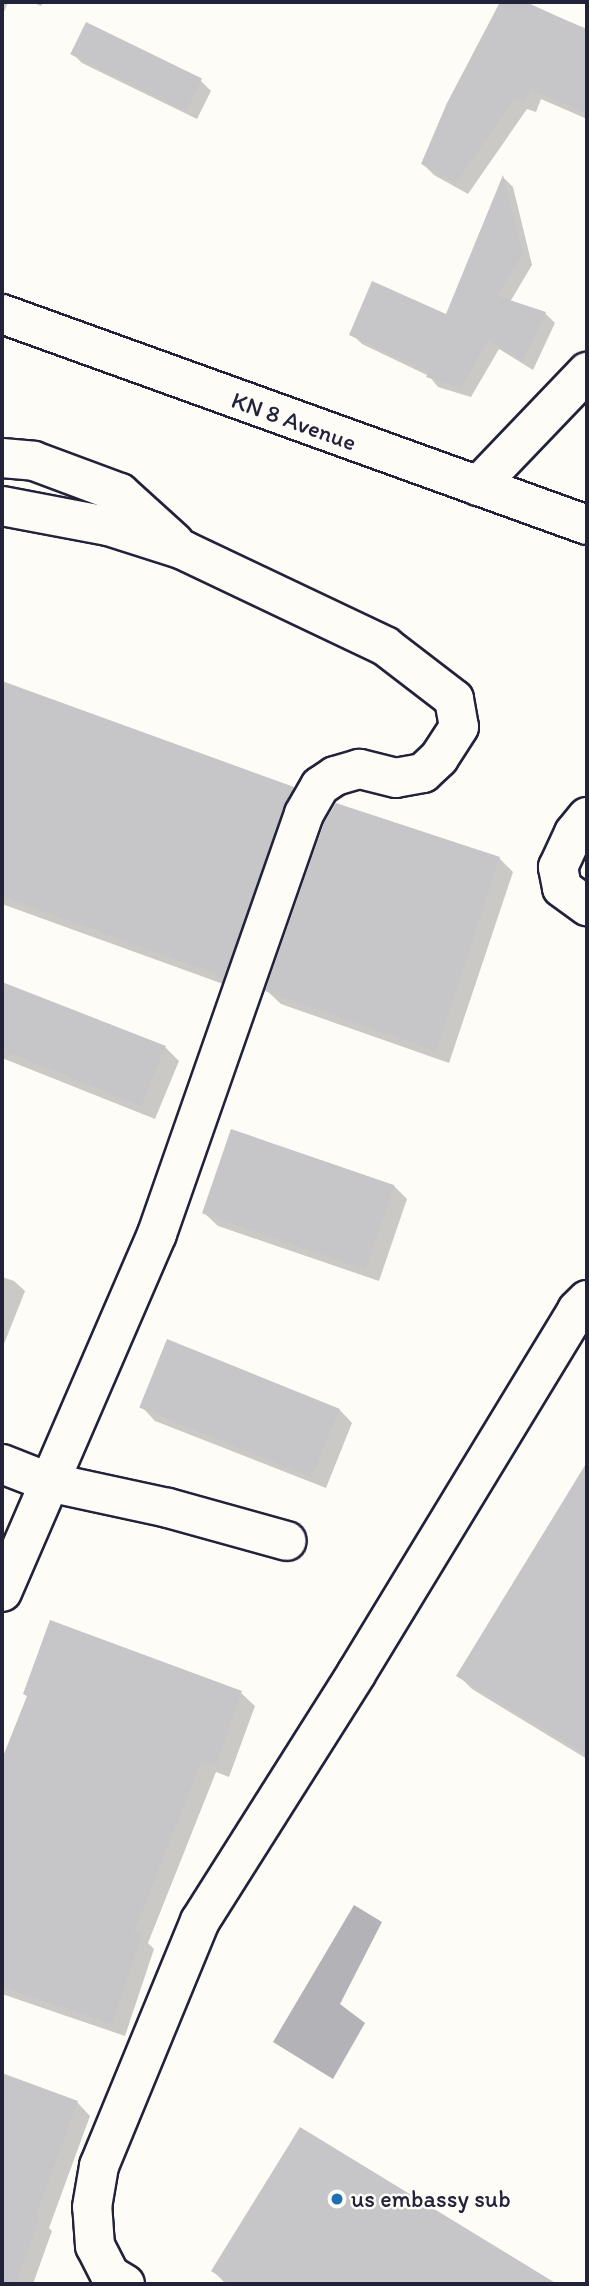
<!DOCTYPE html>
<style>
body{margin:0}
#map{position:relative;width:589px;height:2286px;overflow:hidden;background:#fdfcf7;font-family:Itim,sans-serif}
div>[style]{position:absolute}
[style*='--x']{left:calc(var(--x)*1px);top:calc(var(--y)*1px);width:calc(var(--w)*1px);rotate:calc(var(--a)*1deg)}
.water>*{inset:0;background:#b2b2b7}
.shadow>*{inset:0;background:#0003}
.building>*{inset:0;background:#c6c6c8;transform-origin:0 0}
.roads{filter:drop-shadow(2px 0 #22223b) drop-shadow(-2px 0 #22223b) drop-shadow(0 2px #22223b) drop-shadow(0 -2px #22223b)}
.minor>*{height:38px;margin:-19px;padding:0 19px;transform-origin:19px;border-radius:19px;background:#fdfcf7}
.major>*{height:38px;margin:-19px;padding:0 19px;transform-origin:19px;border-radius:19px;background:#fdfcf7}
.dots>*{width:19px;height:19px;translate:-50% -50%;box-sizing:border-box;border:4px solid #fdfcf7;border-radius:50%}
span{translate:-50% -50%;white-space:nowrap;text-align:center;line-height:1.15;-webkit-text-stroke:5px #fdfcf7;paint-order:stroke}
.street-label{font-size:24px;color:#22223b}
.poi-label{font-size:24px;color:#22223b}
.left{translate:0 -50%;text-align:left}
.frame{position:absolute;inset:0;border:4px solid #22223b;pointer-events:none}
</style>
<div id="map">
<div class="water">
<div style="clip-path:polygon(354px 1905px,382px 1922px,340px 2004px,365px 2023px,333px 2079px,273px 2042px)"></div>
</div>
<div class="shadow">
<div style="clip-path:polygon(2px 2px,8px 2px,2px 17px)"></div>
<div style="clip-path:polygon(31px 2px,43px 2px,41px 6px)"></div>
<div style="clip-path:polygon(502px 2px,523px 2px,587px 29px,587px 119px,541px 99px,536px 112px,527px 109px,468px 194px,434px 175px,423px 164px,449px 104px)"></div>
<div style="clip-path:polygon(72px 53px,201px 81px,211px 91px,197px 119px,82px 63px)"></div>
<div style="clip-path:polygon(504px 178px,513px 187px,532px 265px,510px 302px,545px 313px,555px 323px,533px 370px,499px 349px,471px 397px,438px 387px,429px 376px,362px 344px,352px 334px,447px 317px)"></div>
<div style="clip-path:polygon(2px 682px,293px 789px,306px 802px,237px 989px,2px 904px)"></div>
<div style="clip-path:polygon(499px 858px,513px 872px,449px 1063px,281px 1004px,267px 991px)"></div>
<div style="clip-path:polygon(2px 984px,165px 1047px,179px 1061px,155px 1119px,2px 1058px)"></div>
<div style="clip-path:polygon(394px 1186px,407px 1199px,379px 1281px,218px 1226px,204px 1213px)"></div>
<div style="clip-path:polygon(2px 1277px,14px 1281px,25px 1291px,2px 1349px)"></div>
<div style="clip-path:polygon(142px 1407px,339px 1409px,352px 1423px,326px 1488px,155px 1421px)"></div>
<div style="clip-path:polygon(587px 1466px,587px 1759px,472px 1689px,459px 1676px)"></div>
<div style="clip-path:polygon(51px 1623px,241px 1693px,255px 1706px,229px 1777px,216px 1772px,148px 1943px,154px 1949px,125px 2036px,2px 1994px,2px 1764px,29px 1697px)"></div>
<div style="clip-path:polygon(2px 2075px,77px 2102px,90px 2116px,49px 2228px,52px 2231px,33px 2284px,2px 2284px)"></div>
<div style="clip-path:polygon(300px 2130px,554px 2284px,226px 2284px,213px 2271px)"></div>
</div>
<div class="building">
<div style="clip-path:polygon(500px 2px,526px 2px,587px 30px,587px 114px,530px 89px,525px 101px,515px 98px,456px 183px,421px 164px,447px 103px)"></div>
<div style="left:86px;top:22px;width:129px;height:36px;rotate:26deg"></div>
<div style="clip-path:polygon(503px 175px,523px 254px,497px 296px,546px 312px,523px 361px,488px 340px,461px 388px,426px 377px,429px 372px,349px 335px,372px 281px,446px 314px)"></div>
<div style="clip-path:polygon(2px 681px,294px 787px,283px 807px,224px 977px,2px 896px)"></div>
<div style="clip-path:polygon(336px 803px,500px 857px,436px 1051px,265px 991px,324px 823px)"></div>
<div style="clip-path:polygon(2px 982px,166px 1046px,141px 1106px,15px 1055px,2px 1055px)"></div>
<div style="left:231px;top:1129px;width:173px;height:89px;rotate:19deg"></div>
<div style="left:167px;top:1339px;width:186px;height:74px;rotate:22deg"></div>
<div style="clip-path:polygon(587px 1462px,587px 1755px,456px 1676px)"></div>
<div style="clip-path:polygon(50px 1620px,242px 1691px,216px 1765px,202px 1760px,134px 1932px,142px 1934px,112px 2024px,2px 1987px,2px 1759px,27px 1696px,23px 1694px)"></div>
<div style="clip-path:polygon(2px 2073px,78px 2101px,36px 2215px,40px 2216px,16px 2284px,2px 2284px)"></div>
<div style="clip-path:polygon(300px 2127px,557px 2284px,232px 2284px,211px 2271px)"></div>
</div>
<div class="roads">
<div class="minor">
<div style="--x:2;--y:458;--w:32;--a:5"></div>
<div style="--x:34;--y:461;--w:92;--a:20.4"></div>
<div style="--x:120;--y:493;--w:73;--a:42.2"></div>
<div style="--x:478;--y:486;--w:158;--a:-46.3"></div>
<div style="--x:2;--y:506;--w:108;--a:10.7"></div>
<div style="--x:108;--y:526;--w:79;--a:17.7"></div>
<div style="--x:183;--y:550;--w:224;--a:25.4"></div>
<div style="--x:385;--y:646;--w:87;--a:37.5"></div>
<div style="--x:454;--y:699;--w:28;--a:80"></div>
<div style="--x:459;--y:727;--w:37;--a:123"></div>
<div style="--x:439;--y:758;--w:22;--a:137"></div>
<div style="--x:423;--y:773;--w:27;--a:170"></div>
<div style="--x:396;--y:778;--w:38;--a:-166"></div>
<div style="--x:359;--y:769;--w:25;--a:164"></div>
<div style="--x:335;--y:776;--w:18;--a:146"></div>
<div style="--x:320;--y:786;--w:32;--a:120"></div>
<div style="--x:304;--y:814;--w:445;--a:109.3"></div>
<div style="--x:157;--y:1234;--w:390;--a:113.4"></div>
<div style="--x:587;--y:817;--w:21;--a:129"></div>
<div style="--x:574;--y:833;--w:38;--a:115"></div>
<div style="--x:558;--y:867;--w:21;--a:79"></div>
<div style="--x:562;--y:888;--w:31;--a:36"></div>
<div style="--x:2;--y:1464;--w:49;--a:21.4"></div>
<div style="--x:48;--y:1482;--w:123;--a:12.2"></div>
<div style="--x:168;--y:1508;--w:123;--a:15.5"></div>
<div style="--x:125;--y:2284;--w:17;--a:-149"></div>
<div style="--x:110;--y:2275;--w:33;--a:-117"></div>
<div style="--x:95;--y:2246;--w:39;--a:-94"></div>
<div style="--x:92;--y:2207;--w:42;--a:-80.3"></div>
<div style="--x:99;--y:2166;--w:265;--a:-67.6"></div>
<div style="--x:200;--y:1921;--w:292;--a:-57.7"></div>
<div style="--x:356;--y:1674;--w:426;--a:-58.7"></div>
<div style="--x:577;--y:1310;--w:14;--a:-45"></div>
</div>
<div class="major">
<div style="--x:2;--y:314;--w:622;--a:19.83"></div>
</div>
</div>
<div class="dots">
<div style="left:337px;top:2199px;background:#1f6fb2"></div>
</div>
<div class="street-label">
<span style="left:294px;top:421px;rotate:20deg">KN 8 Avenue</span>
</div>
<div class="poi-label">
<span class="left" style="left:351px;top:2199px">us embassy sub</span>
</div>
<div class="frame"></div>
</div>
